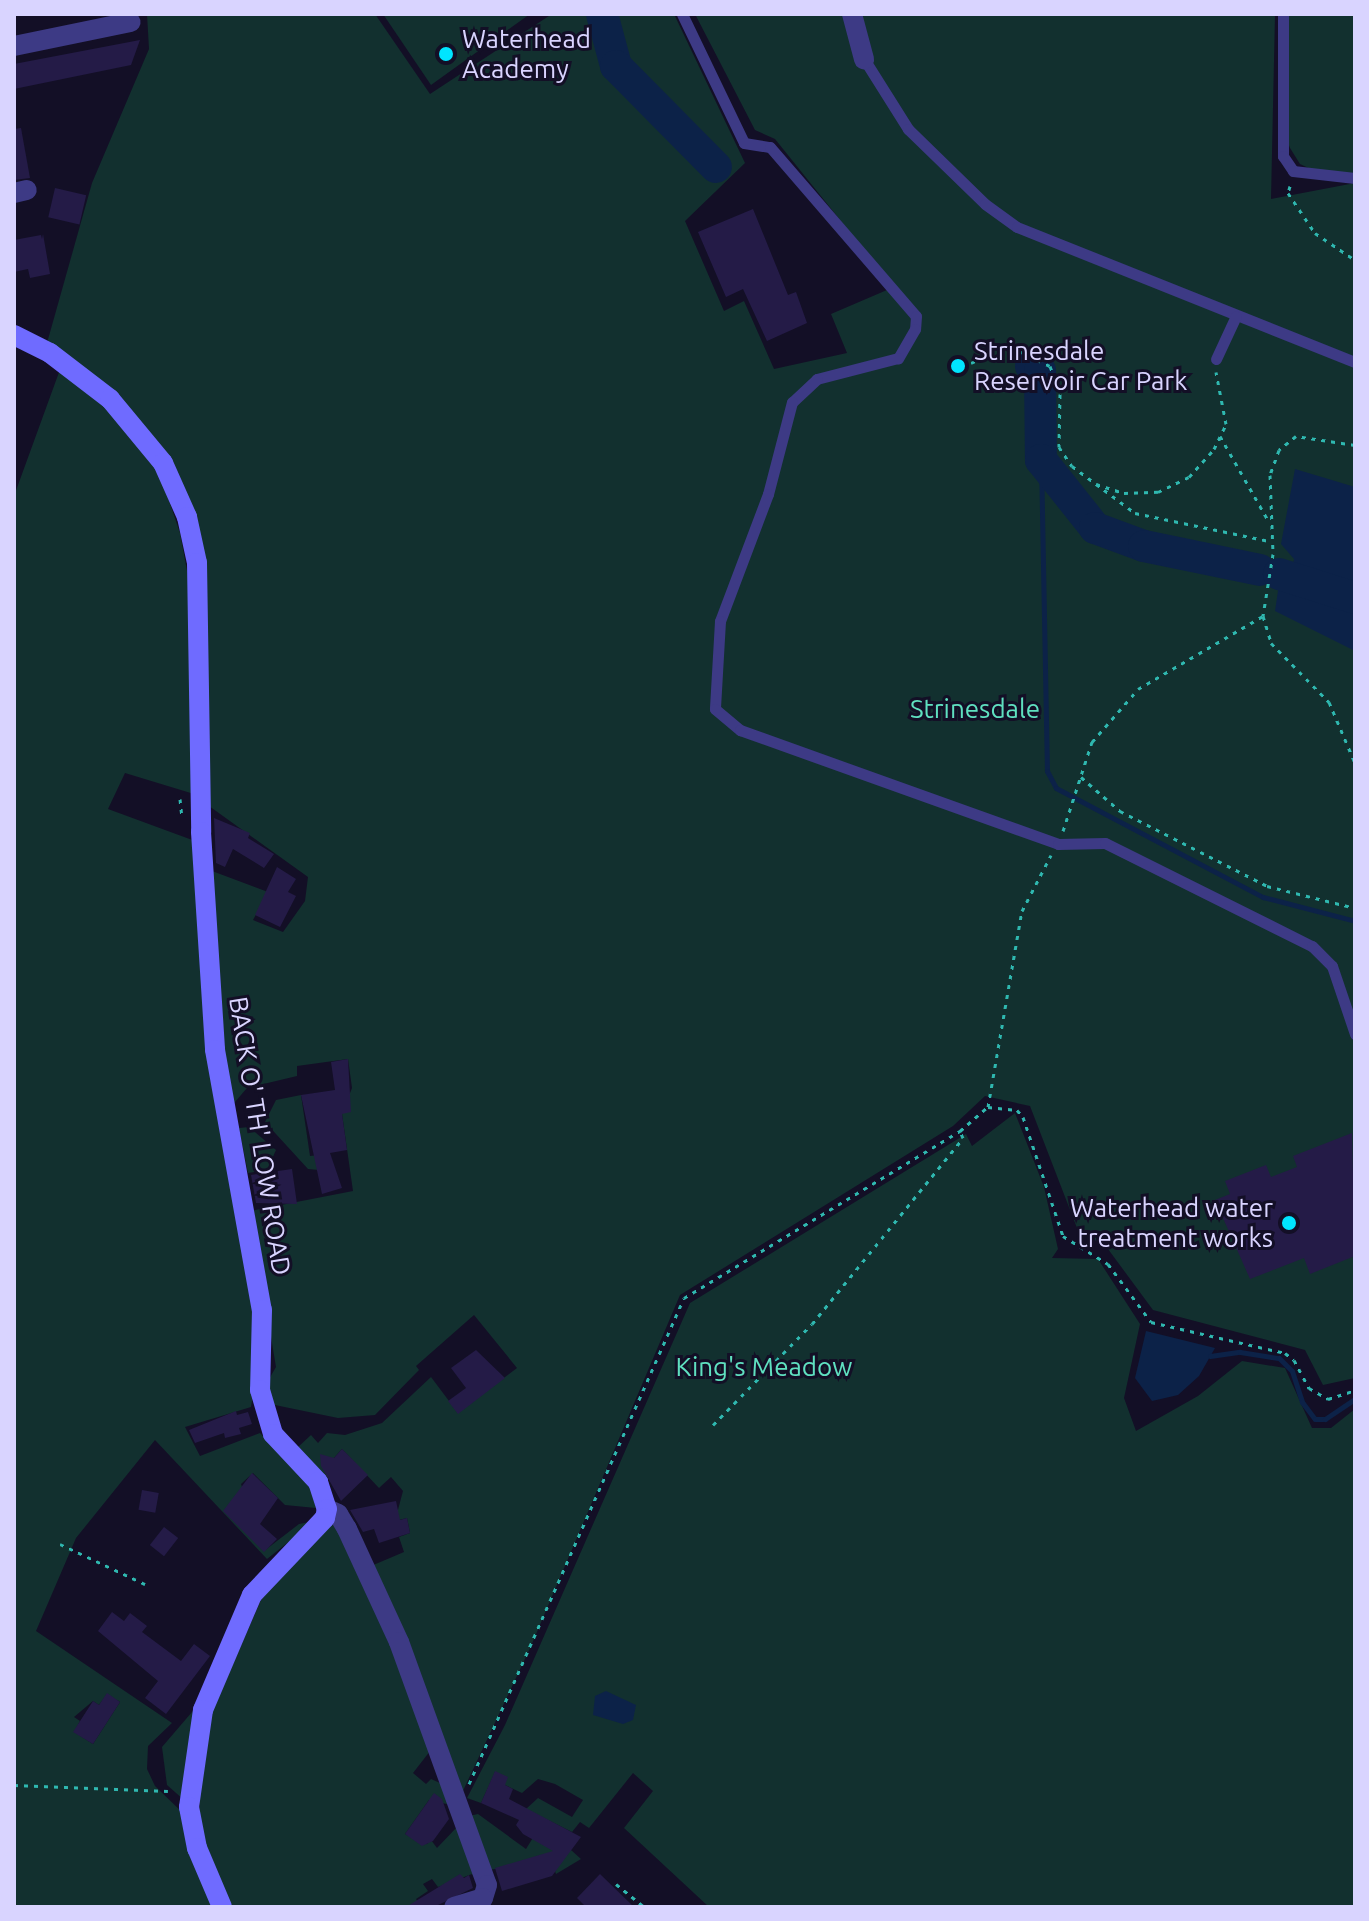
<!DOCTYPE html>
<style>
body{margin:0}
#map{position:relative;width:1369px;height:1921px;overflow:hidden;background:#130f26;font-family:Ubuntu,sans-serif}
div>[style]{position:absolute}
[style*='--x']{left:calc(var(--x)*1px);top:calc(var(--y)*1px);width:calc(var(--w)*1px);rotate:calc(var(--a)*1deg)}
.green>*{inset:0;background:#12302f}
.water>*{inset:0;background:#0c2248}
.stream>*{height:5px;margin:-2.5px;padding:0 2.5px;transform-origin:2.5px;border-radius:2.5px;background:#0c2248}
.river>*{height:32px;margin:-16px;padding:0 16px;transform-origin:16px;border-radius:16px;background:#0c2248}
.building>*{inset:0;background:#241b47;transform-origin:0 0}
.path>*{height:3px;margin-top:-1.5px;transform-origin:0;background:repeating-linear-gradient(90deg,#2fb8b0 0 4px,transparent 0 10px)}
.lane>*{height:11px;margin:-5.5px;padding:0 5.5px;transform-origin:5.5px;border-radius:5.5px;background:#3d3a85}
.street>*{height:20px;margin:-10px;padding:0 10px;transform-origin:10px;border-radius:10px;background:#3d3a85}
.secondary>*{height:20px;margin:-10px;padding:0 10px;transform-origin:10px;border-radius:10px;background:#6f6bff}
.dots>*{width:22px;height:22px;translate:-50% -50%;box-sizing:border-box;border:4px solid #130f26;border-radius:50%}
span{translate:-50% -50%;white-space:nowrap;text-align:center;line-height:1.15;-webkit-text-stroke:6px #130f26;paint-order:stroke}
.poi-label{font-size:26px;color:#d9d4ff}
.left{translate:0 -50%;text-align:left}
.right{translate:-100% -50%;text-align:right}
.park-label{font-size:26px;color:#5fe0c0}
.street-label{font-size:26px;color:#d9d4ff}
.frame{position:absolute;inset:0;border:16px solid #d9d4ff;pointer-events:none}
</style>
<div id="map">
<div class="green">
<div style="clip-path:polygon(147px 14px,375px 14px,430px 94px,552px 14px,674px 14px,745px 163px,685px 221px,724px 311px,744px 301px,774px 369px,847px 353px,831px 314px,894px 287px,775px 139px,755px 130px,695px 14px,1275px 14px,1271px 199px,1355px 183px,1355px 1378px,1323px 1385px,1305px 1350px,1153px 1310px,1108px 1249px,1077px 1228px,1030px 1106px,985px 1096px,953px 1126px,680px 1295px,531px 1646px,461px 1795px,371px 1566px,404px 1552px,399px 1537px,410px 1533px,407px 1518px,395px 1521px,403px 1491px,391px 1477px,379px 1488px,342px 1449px,333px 1459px,321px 1460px,330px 1477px,324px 1483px,297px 1448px,311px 1435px,318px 1443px,327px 1433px,345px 1435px,382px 1423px,431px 1377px,458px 1413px,517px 1368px,474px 1315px,416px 1366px,419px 1370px,375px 1415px,338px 1418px,270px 1404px,269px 1379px,276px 1367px,250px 1211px,353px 1191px,342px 1114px,352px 1088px,348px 1059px,297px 1066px,297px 1076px,247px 1088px,229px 1109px,212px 871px,268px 892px,253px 920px,283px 932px,305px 901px,308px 877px,209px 806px,205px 575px,184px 487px,47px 343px,92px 183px,149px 49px)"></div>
<div style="clip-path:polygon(383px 14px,530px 14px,431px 85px)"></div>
<div style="clip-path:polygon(1289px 14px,1355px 14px,1355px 174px,1321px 174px,1300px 164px,1290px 148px,1285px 135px)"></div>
<div style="clip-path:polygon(evenodd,62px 364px,91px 387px,160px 474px,180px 533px,190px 587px,194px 794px,125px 773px,108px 809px,195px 841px,248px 1263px,258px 1365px,251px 1407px,185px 1427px,200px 1456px,260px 1433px,310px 1486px,316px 1508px,285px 1505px,253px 1473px,241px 1484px,264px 1551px,299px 1524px,315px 1521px,267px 1559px,155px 1440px,76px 1538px,36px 1631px,172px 1723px,148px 1746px,147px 1769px,155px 1786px,184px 1814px,214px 1907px,14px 1907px,14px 496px,62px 364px,107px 1694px,120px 1702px,93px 1744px,74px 1732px,80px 1721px,74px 1717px,93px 1701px,99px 1705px,107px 1694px)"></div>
<div style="clip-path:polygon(301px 1095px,310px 1156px,327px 1154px,319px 1170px,308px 1169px,265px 1122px,276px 1100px)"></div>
<div style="clip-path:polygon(1015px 1113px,1044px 1187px,1058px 1249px,1052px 1258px,1098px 1259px,1140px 1324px,1124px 1398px,1136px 1431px,1198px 1396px,1242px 1361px,1285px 1368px,1312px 1428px,1331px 1428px,1355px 1409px,1355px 1907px,709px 1907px,624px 1828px,653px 1791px,633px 1773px,589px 1828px,580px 1822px,572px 1832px,526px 1809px,538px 1798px,572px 1817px,583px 1800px,555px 1784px,538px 1779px,522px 1793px,505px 1785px,495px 1772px,481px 1803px,467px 1798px,505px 1725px,690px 1303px,966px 1134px,972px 1146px)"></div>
<div style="clip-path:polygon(249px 1127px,276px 1150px,267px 1170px,248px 1173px,239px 1128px)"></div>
<div style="clip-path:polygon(331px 1524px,342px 1531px,434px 1746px,413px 1773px,426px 1784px,431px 1779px,449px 1787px,451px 1805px,429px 1800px,405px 1834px,427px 1844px,431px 1840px,437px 1848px,457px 1827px,477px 1883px,472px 1874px,438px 1887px,432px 1879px,423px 1884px,428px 1891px,416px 1899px,421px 1907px,231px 1907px,201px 1840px,199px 1789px,212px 1712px,268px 1584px)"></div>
<div style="clip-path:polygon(198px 1705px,184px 1800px,167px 1785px,162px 1747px)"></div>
<div style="clip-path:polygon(478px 1814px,526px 1849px,534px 1836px,571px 1850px,581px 1859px,556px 1874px,551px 1859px,489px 1870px,469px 1816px)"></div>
</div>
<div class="water">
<div style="clip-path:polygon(1295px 469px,1355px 487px,1355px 651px,1275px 611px,1278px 591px,1291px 576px,1294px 559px,1281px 544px)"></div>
<div style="clip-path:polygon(1146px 1331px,1215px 1348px,1199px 1376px,1178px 1395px,1152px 1401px,1135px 1378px)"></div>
<div style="clip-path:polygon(606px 1691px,636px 1705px,633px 1720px,623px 1724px,593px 1715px,595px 1696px)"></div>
</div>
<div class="stream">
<div style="--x:1041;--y:460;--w:311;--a:88.9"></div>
<div style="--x:1047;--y:771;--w:19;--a:62"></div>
<div style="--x:1056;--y:788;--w:234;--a:27.8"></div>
<div style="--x:1263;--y:897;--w:95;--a:14.6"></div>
<div style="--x:1210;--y:1356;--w:30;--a:-8"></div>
<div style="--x:1240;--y:1352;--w:39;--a:9"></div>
<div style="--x:1279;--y:1358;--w:18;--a:45"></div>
<div style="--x:1292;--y:1371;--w:33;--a:72"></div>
<div style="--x:1302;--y:1402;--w:21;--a:53"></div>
<div style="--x:1315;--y:1419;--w:10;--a:0"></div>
<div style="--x:1325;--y:1419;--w:36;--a:-34"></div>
</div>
<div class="river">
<div style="--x:602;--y:14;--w:54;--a:74.9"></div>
<div style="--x:616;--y:66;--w:142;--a:45.3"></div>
<div style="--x:1031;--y:366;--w:10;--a:29"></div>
<div style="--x:1040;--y:371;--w:89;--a:89.4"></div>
<div style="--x:1041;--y:460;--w:87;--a:51.5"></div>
<div style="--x:1095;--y:528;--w:52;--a:20.2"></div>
<div style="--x:1144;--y:546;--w:118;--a:11.7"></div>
<div style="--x:1279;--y:574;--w:80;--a:17.5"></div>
</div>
<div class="building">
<div style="clip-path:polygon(140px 40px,131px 65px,14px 89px,14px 64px)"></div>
<div style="clip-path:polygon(21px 128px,30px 178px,14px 180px,14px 129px)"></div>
<div style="left:55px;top:188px;width:32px;height:30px;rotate:13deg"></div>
<div style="clip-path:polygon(753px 209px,788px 295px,796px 292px,807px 323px,767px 341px,743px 289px,726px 297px,698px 232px)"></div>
<div style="clip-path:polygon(43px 234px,50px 274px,30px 278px,28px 269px,14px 272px,14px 240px,41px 235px,42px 239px)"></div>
<div style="clip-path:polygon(214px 818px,250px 833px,248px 838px,274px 854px,264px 868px,233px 849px,225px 867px,216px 863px)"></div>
<div style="clip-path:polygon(277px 867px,296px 879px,288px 892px,296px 896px,280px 927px,255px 915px)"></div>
<div style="clip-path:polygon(348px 1059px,351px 1112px,342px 1114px,347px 1150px,330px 1153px,342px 1188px,322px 1194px,301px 1095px,335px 1090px,331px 1062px)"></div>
<div style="clip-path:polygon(1352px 1133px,1355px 1256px,1310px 1274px,1304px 1258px,1250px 1279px,1215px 1200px,1230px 1194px,1225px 1181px,1266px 1165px,1271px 1177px,1297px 1167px,1293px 1156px)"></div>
<div style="clip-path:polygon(292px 1169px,297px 1204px,256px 1203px,251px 1175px)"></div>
<div style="clip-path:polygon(476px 1350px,505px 1378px,458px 1414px,448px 1401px,466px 1388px,451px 1368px)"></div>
<div style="clip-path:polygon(236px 1411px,237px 1415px,248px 1412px,252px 1424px,239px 1428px,241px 1434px,225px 1438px,224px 1433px,195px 1443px,189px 1430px)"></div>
<div style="clip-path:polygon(342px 1449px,368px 1475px,341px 1501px,321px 1466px,320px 1454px,334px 1458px)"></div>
<div style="clip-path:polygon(252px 1473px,278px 1498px,260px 1524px,277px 1539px,264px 1552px,223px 1511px)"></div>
<div style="left:142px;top:1490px;width:17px;height:20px;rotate:10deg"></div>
<div style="clip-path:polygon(396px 1501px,400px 1520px,407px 1518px,410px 1533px,379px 1543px,374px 1529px,363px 1532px,350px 1510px)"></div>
<div style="left:164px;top:1527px;width:18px;height:23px;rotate:38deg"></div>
<div style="clip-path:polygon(112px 1612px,124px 1621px,130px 1613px,147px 1626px,142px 1632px,181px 1661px,194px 1644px,210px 1656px,166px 1714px,145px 1698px,158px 1681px,98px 1631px)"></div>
<div style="clip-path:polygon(107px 1693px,120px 1702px,93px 1744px,73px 1732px,93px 1701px,99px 1705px)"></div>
<div style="clip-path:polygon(495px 1771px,508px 1777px,505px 1785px,513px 1789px,509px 1799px,581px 1837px,552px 1876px,502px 1891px,495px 1868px,553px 1851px,523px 1834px,516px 1825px,519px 1820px,481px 1803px)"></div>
<div style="clip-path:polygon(434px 1793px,442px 1799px,449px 1819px,433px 1841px,422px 1846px,405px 1834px)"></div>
<div style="clip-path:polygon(460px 1874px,464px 1878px,469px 1875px,473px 1888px,434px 1907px,406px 1907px)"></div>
<div style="clip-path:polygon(600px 1874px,634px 1907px,586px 1907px,577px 1898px)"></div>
</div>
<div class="path">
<div style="--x:1290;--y:186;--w:7;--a:106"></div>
<div style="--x:1288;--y:193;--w:48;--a:56"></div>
<div style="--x:1315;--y:233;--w:48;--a:34"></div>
<div style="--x:971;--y:363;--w:32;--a:-24"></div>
<div style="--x:1000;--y:350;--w:19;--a:3"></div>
<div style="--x:1019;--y:351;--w:34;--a:26"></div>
<div style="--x:1050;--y:366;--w:30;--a:70"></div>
<div style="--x:1060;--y:394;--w:53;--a:91.1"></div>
<div style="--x:1059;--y:447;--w:23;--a:56"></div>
<div style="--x:1072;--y:466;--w:79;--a:36.7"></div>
<div style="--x:1135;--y:513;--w:137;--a:11.8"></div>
<div style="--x:1220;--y:436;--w:97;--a:60.3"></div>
<div style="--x:1355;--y:445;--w:60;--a:-171.3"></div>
<div style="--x:1296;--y:436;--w:22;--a:141"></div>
<div style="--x:1279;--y:450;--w:27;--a:110"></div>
<div style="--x:1270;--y:475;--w:79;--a:87.8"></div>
<div style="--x:1273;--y:554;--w:63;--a:99.2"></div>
<div style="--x:1263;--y:616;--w:28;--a:73"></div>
<div style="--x:1271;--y:643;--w:83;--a:45.5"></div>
<div style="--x:1329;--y:702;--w:66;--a:66.9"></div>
<div style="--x:1096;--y:484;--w:29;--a:18"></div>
<div style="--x:1124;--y:493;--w:34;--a:-2"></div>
<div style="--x:1158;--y:492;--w:34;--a:-26"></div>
<div style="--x:1189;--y:477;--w:38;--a:-48"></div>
<div style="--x:1214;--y:449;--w:28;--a:-64"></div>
<div style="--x:1226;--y:424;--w:53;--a:-100.9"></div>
<div style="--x:1081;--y:777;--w:52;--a:41.1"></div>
<div style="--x:1120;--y:811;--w:165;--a:27"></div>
<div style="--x:1267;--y:886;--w:91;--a:14"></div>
<div style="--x:180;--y:799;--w:19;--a:84"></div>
<div style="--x:1063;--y:831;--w:94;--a:-72"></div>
<div style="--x:1092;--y:742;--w:70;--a:-49"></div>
<div style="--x:1138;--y:689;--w:145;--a:-30.3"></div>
<div style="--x:988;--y:1107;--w:29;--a:6"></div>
<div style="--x:1017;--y:1110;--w:9;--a:49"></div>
<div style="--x:1023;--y:1117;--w:126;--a:71.4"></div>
<div style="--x:1063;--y:1236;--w:53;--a:31.9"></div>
<div style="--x:1108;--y:1264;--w:72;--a:53.4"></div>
<div style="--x:1151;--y:1322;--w:138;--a:13"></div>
<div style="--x:1285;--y:1353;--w:11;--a:38"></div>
<div style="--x:1294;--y:1360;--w:32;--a:62"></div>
<div style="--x:1309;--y:1388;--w:22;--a:30"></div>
<div style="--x:1328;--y:1399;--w:28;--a:-18"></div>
<div style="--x:713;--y:1425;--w:141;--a:-45.6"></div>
<div style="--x:812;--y:1324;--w:240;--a:-50.9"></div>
<div style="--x:963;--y:1138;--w:8;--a:-113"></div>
<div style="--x:60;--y:1544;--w:94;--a:25.2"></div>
<div style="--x:469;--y:1784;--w:531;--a:-66.14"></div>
<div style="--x:684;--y:1298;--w:323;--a:-31.2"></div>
<div style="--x:960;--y:1131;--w:37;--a:-41"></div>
<div style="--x:988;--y:1107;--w:199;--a:-80.2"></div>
<div style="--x:1022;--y:911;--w:63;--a:-62.6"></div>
<div style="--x:14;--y:1785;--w:154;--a:2.2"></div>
<div style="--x:616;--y:1884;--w:36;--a:39"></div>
</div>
<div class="lane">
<div style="--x:682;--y:14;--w:143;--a:64.3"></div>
<div style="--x:744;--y:143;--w:26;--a:9"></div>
<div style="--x:770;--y:147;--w:223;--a:49.2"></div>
<div style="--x:916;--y:316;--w:13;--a:94"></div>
<div style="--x:915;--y:329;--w:34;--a:120"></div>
<div style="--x:898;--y:358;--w:84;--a:165.5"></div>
<div style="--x:817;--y:379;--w:34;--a:137"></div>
<div style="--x:792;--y:402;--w:95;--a:104.6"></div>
<div style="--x:768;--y:494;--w:136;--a:110.7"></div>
<div style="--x:720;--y:621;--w:88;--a:93.3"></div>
<div style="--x:715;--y:709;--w:33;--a:40"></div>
<div style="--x:740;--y:730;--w:338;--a:19.7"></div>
<div style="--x:1058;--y:844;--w:47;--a:-1.2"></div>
<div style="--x:1105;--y:843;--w:231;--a:26.5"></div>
<div style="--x:1312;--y:946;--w:28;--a:45"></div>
<div style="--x:1332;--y:966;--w:72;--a:71.3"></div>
<div style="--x:1283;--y:14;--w:142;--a:90"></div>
<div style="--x:1283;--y:156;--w:18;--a:56"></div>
<div style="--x:1293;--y:171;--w:62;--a:6.4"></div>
<div style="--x:864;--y:59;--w:83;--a:57.8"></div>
<div style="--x:908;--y:129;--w:107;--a:44.2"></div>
<div style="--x:985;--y:204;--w:39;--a:36"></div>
<div style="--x:1017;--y:227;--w:364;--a:21.8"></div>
<div style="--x:1216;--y:359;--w:47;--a:-65.1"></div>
</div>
<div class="street">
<div style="--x:852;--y:14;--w:47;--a:75.1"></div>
<div style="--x:14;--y:46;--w:119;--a:-11.6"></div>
<div style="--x:14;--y:193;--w:13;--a:-13"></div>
<div style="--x:327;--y:1509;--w:12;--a:24"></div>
<div style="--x:338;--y:1514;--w:17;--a:59"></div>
<div style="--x:347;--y:1529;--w:124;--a:65.3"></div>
<div style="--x:399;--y:1642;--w:258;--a:70.1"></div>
<div style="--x:487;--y:1885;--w:14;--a:107"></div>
<div style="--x:483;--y:1898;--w:30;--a:163"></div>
</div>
<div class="secondary">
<div style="--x:14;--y:335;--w:40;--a:26.6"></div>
<div style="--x:50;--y:353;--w:76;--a:37.5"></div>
<div style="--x:110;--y:399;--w:83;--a:50.4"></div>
<div style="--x:163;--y:463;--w:59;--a:66"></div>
<div style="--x:187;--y:517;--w:47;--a:77.7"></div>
<div style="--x:197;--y:563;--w:269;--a:89.1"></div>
<div style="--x:201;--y:832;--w:218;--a:86.3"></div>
<div style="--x:215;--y:1050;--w:264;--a:79.8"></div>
<div style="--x:262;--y:1310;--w:80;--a:91.4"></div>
<div style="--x:260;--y:1390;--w:46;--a:73.5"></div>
<div style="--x:273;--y:1434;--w:66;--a:46.8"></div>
<div style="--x:318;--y:1482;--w:28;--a:72"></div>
<div style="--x:327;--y:1509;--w:9;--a:103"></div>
<div style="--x:325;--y:1518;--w:106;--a:133.5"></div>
<div style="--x:252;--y:1595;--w:125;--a:113.1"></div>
<div style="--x:203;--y:1710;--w:98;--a:98.2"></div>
<div style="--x:189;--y:1807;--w:42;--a:79"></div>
<div style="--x:197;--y:1848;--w:64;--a:67"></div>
</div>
<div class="dots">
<div style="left:446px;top:54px;background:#00e5ff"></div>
<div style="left:958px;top:366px;background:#00e5ff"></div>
<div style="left:1289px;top:1223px;background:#00e5ff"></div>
</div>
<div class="poi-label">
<span class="left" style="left:462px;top:54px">Waterhead<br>Academy</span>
<span class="left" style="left:974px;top:366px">Strinesdale<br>Reservoir Car Park</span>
<span class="right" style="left:1273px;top:1223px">Waterhead water<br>treatment works</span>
</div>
<div class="park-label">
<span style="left:975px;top:709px">Strinesdale</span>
<span style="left:764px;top:1367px">King's Meadow</span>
</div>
<div class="street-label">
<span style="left:260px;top:1136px;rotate:81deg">BACK O' TH' LOW ROAD</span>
</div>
<div class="frame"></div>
</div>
